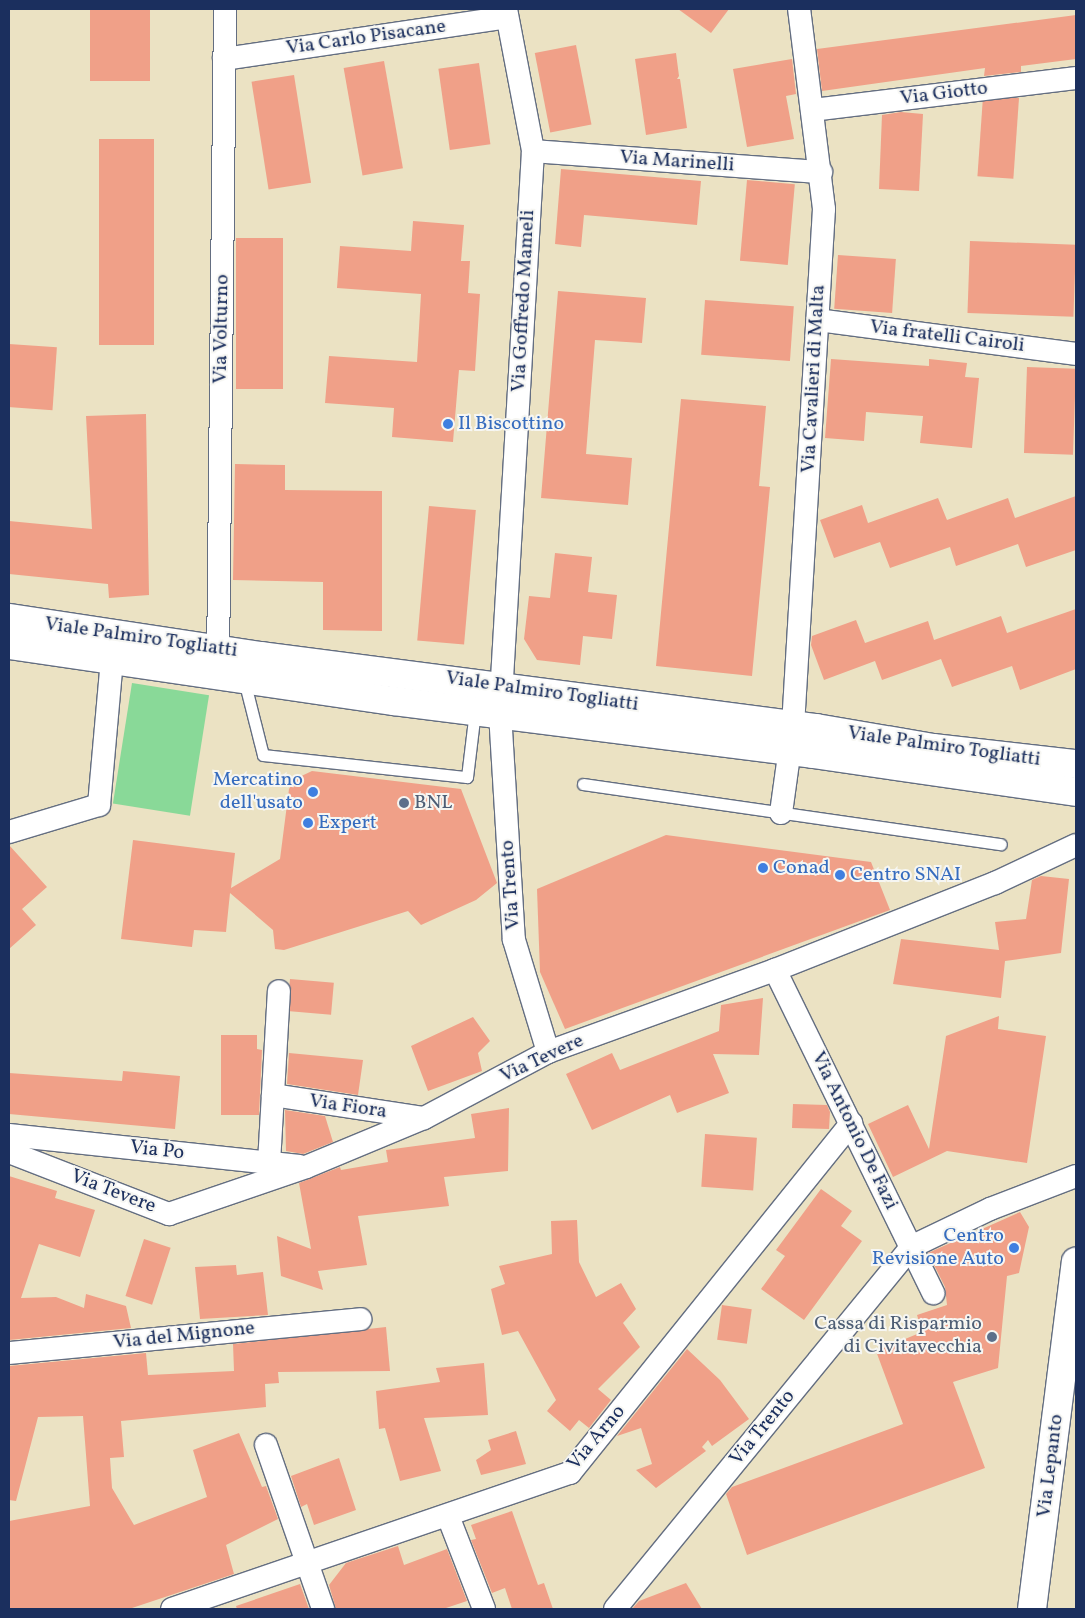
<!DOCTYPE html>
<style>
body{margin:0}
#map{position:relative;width:1085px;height:1618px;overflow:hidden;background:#ebe2c3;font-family:Vollkorn,serif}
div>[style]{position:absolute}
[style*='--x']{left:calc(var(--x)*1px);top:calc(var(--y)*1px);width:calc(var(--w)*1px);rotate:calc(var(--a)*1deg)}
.green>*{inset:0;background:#89d998;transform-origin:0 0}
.building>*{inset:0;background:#f0a088;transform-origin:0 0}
.roads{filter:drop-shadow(1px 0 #646e81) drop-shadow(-1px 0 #646e81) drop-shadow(0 1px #646e81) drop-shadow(0 -1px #646e81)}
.service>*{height:11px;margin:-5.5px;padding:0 5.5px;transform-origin:5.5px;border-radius:5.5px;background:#fff}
.minor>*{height:22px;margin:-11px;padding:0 11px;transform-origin:11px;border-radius:11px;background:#fff}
.tertiary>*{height:28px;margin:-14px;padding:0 14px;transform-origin:14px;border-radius:14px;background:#fff}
.dots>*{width:14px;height:14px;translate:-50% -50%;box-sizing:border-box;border:2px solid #f6f6f2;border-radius:50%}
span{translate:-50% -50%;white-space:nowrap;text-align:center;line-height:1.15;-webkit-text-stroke:4px #f6f6f2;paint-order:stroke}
.street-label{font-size:20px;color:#1b2f5e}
.shop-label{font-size:20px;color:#366cbe}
.left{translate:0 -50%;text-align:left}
.right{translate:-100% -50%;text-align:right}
.service-label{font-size:20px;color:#4e5e75}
.frame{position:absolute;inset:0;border:10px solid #1b2f5e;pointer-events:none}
</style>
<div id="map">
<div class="green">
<div style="left:132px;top:683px;width:78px;height:122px;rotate:9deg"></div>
</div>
<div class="building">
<div style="left:90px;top:9px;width:60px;height:72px"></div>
<div style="clip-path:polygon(678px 9px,729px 9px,711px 33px)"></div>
<div style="clip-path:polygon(1076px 15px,1076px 59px,1021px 66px,1021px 72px,984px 76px,985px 68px,822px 91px,817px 49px)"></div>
<div style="left:576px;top:45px;width:81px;height:42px;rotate:79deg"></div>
<div style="clip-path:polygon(676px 53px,679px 76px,677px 79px,680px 79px,687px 128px,646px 135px,635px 59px)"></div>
<div style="clip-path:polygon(792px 59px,796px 94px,786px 96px,794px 139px,747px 147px,733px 69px)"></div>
<div style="left:384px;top:61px;width:109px;height:41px;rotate:80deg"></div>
<div style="left:479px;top:63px;width:82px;height:41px;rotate:82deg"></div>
<div style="left:294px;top:75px;width:109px;height:43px;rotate:81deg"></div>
<div style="left:1019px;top:98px;width:81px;height:36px;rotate:94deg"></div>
<div style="clip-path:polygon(901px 112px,923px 114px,919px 191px,879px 189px,882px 115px)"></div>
<div style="left:99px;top:139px;width:55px;height:206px"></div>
<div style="clip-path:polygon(561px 169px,701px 181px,697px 225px,584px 215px,581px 247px,555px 244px)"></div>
<div style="left:747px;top:180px;width:48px;height:81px;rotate:5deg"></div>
<div style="clip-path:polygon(413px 221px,464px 225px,461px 261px,470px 261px,468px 293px,480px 294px,475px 371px,459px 370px,453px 442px,392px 437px,394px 408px,325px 403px,329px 356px,417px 362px,421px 294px,337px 288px,340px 246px,411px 251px)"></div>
<div style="left:283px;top:238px;width:151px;height:47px;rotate:90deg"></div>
<div style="left:970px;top:241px;width:106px;height:72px;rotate:2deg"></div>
<div style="left:838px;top:255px;width:58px;height:54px;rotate:4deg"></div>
<div style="clip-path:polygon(558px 291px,646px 298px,642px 343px,595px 340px,586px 454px,632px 458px,628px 505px,541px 498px)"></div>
<div style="left:705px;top:300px;width:89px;height:55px;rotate:4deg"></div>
<div style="left:9px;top:344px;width:48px;height:63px;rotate:4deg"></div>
<div style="clip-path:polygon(831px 359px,929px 366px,929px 359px,967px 363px,965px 377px,979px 378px,972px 448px,920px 443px,923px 416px,866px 412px,864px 441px,825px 438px)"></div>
<div style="left:1027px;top:367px;width:49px;height:86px;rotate:2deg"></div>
<div style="clip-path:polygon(681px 399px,766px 406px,759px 486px,770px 487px,752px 676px,656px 666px)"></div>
<div style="clip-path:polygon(146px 414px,149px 595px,109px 598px,108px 584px,9px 574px,9px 521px,92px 529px,86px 416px)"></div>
<div style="clip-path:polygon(235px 464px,285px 465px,285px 490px,382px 491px,382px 631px,323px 630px,323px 582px,233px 580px)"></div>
<div style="clip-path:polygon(1076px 496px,1076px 550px,1026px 567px,1018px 544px,956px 566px,950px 547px,890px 568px,880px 542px,834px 558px,820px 520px,862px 505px,868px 523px,938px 498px,947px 520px,1008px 498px,1015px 518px)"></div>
<div style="left:429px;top:506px;width:47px;height:135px;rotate:5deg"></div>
<div style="clip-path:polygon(555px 553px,592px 557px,588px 592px,617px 595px,612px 639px,583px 636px,580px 665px,537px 660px,524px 639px,529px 596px,550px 598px)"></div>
<div style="clip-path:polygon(1076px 609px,1076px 669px,1020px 690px,1012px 666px,952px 687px,941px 659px,882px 680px,875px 661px,824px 680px,811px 645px,812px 636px,856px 620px,865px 643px,928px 621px,934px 640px,1001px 616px,1007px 633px)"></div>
<div style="clip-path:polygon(312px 771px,461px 789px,497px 883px,476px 900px,421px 925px,408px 911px,284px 950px,275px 949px,273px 930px,230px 893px,226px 932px,194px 930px,192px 947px,121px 939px,133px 840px,235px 853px,231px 888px,280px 859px,289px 789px,295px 779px)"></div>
<div style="clip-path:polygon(666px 835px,871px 862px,890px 910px,565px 1029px,540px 972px,537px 889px)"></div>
<div style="clip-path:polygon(9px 845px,47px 887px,22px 909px,36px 925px,9px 949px)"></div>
<div style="clip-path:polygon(1041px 876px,1069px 879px,1061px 953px,1005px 961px,1001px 998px,893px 984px,901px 939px,999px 950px,995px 922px,1026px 919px,1032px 880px)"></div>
<div style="left:290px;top:979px;width:44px;height:32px;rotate:5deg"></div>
<div style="clip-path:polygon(763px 998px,759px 1055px,713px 1054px,729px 1093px,677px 1113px,670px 1095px,592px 1130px,566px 1074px,612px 1053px,620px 1070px,719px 1031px,721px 1005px)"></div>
<div style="clip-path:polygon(999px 1016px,998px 1029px,1046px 1036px,1027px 1163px,947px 1151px,893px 1177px,868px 1124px,908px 1105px,929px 1149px,946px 1036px)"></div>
<div style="clip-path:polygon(473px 1017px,490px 1041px,478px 1053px,482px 1071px,428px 1091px,411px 1046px)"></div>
<div style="clip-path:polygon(221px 1035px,257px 1035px,257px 1049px,262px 1050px,259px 1115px,221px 1115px)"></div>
<div style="clip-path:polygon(289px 1053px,363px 1060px,358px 1095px,287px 1084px)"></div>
<div style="clip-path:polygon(123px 1071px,180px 1076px,175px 1129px,9px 1114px,9px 1073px,122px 1081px)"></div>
<div style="clip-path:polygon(793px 1104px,827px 1105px,830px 1112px,829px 1129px,792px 1128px)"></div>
<div style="clip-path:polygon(509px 1108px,508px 1171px,444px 1177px,449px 1206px,358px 1216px,367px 1265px,318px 1271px,323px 1290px,281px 1276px,277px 1236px,311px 1249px,299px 1183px,340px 1167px,341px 1170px,388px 1162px,386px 1150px,475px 1138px,471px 1114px)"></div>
<div style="clip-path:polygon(285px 1110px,325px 1116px,333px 1142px,303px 1154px,286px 1151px)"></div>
<div style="left:705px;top:1134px;width:52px;height:53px;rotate:4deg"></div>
<div style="clip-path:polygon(9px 1176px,57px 1191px,55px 1198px,95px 1210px,80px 1257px,39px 1244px,21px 1298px,56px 1297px,84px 1308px,86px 1294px,126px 1306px,131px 1328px,9px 1340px)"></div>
<div style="clip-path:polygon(821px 1189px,852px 1211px,841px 1226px,862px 1241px,804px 1320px,761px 1289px,785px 1256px,776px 1250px)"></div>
<div style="clip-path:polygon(1020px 1212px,1029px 1227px,1019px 1273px,1007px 1276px,998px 1368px,953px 1382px,985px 1468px,747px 1555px,726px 1494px,732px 1487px,903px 1424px,876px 1351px,922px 1332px,917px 1315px,947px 1305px,945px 1287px,928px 1253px)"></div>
<div style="clip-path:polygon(577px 1220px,579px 1262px,596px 1297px,621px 1283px,636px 1309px,623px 1323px,640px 1347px,598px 1389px,611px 1400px,589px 1428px,579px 1420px,570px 1431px,547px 1411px,556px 1400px,518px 1331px,502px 1335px,491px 1289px,505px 1284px,499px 1266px,552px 1254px,551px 1221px)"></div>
<div style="left:144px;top:1239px;width:28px;height:60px;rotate:18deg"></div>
<div style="clip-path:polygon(236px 1265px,237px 1275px,263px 1272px,268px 1315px,200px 1319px,195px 1267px)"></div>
<div style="left:722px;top:1305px;width:30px;height:35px;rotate:8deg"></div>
<div style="clip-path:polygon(386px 1327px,390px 1371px,278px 1372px,279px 1383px,265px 1384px,266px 1407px,121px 1421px,124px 1457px,110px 1458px,112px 1488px,134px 1525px,207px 1497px,193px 1450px,239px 1433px,262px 1487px,266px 1486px,278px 1519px,226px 1545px,234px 1574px,129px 1609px,9px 1609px,9px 1521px,90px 1506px,83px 1416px,38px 1417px,16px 1501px,9px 1500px,9px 1366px,146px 1353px,148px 1375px,234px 1371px,233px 1344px)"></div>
<div style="clip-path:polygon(687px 1349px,720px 1380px,749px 1419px,712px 1446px,708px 1440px,702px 1447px,706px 1451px,656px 1488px,636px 1470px,652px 1464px,641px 1428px,617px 1436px)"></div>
<div style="clip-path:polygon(484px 1363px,488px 1415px,424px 1418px,441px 1471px,400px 1481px,385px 1428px,379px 1429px,376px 1391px,440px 1382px,436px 1368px)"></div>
<div style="clip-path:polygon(516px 1431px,526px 1464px,481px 1475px,476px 1460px,491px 1450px,488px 1440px)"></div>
<div style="clip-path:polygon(339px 1458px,356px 1510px,314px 1525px,307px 1504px,301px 1507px,291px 1476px)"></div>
<div style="clip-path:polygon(512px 1511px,538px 1585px,544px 1583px,553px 1609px,512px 1609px,505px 1588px,492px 1593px,471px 1540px,476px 1539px,471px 1525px)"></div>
<div style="clip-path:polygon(398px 1546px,404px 1565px,447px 1549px,467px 1601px,443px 1609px,336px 1609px,329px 1585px,346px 1563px)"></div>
<div style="clip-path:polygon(686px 1583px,702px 1609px,632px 1609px,639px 1601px)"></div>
<div style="clip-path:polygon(300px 1584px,309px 1609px,237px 1609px,236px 1606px)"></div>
</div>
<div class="roads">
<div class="service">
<div style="--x:244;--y:680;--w:77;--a:75.8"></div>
<div style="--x:263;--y:755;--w:205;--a:6.2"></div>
<div style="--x:467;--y:777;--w:66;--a:-83.1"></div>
<div style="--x:583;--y:784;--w:422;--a:8.2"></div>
</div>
<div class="minor">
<div style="--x:506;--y:9;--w:145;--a:79.2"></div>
<div style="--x:533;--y:151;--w:563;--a:93.36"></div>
<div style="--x:500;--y:713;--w:227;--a:86.5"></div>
<div style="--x:514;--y:940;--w:117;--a:73.1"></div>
<div style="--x:224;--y:59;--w:286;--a:-8.4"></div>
<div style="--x:812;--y:110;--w:266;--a:-6.9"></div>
<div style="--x:533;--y:151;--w:289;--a:4.2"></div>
<div style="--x:818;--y:320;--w:260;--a:7.5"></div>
<div style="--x:218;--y:665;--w:656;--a:-89.39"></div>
<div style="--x:781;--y:813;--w:88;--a:-82.1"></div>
<div style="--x:793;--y:726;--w:518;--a:-86.57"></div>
<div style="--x:824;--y:209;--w:202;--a:-97.1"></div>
<div style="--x:9;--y:832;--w:94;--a:-16.7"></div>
<div style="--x:99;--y:805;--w:146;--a:-84.9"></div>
<div style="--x:775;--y:970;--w:360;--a:63.9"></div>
<div style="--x:273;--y:1095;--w:152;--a:8.7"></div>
<div style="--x:9;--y:1135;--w:292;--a:6.1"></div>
<div style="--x:9;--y:1152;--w:172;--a:21.2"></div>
<div style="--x:169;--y:1214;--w:145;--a:-18.9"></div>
<div style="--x:306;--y:1167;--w:128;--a:-22.6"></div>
<div style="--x:424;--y:1118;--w:140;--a:-28"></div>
<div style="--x:548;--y:1052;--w:241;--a:-19.9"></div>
<div style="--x:775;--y:970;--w:237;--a:-21.6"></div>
<div style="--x:995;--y:883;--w:89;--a:-25.1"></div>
<div style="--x:269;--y:1163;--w:172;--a:-86.7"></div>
<div style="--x:9;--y:1353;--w:353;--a:-5.5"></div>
<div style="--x:266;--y:1445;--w:174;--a:70.8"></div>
<div style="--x:448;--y:1516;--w:100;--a:68.8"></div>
<div style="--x:172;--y:1609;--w:421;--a:-18.9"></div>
<div style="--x:570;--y:1473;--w:449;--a:-51.2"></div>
<div style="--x:615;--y:1609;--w:468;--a:-50.7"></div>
<div style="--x:911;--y:1247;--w:88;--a:-25.7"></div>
<div style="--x:990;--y:1209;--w:92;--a:-21"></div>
</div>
<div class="tertiary">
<div style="--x:9;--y:618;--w:254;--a:8.6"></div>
<div style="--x:260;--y:656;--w:561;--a:7.38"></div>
<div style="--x:816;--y:728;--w:119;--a:9.7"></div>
<div style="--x:933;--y:748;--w:144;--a:6.4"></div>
<div style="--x:9;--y:645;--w:389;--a:8.3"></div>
<div style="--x:394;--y:701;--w:422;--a:7.2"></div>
<div style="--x:813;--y:754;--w:266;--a:8.2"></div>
<div style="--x:1032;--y:1609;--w:350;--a:-82.8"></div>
</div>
</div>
<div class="dots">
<div style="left:448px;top:424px;background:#3f7fe0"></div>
<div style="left:313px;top:792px;background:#3f7fe0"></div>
<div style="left:404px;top:803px;background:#5c6f8a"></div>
<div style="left:308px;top:823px;background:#3f7fe0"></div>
<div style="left:763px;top:868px;background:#3f7fe0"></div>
<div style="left:840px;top:875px;background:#3f7fe0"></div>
<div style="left:1014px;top:1248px;background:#3f7fe0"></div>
<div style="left:992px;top:1337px;background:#5c6f8a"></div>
</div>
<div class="street-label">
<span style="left:366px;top:38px;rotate:-8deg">Via Carlo Pisacane</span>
<span style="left:944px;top:94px;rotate:-7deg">Via Giotto</span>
<span style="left:677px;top:162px;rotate:4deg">Via Marinelli</span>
<span style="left:524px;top:301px;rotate:-87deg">Via Goffredo Mameli</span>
<span style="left:222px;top:329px;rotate:-89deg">Via Volturno</span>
<span style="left:947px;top:337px;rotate:7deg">Via fratelli Cairoli</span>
<span style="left:814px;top:379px;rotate:-87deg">Via Cavalieri di Malta</span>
<span style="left:141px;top:638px;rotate:8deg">Viale Palmiro Togliatti</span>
<span style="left:542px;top:692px;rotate:8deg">Viale Palmiro Togliatti</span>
<span style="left:944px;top:747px;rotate:8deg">Viale Palmiro Togliatti</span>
<span style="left:511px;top:885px;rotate:-94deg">Via Trento</span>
<span style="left:542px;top:1059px;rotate:-25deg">Via Tevere</span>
<span style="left:348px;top:1107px;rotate:8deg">Via Fiora</span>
<span style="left:854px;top:1131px;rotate:64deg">Via Antonio De Fazi</span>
<span style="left:157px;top:1151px;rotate:6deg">Via Po</span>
<span style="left:113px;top:1192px;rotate:21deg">Via Tevere</span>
<span style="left:184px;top:1336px;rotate:-6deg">Via del Mignone</span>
<span style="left:763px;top:1428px;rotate:-51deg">Via Trento</span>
<span style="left:597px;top:1438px;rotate:-50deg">Via Arno</span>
<span style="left:1051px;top:1466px;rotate:-83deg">Via Lepanto</span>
</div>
<div class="shop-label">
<span class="left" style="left:458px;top:424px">Il Biscottino</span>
<span class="right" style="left:303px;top:792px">Mercatino<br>dell'usato</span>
<span class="left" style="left:318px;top:823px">Expert</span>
<span class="left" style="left:773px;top:868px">Conad</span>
<span class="left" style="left:850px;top:875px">Centro SNAI</span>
<span class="right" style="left:1004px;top:1248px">Centro<br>Revisione Auto</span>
</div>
<div class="service-label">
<span class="left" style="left:414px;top:803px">BNL</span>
<span class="right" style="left:982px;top:1336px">Cassa di Risparmio<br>di Civitavecchia</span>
</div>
<div class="frame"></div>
</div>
